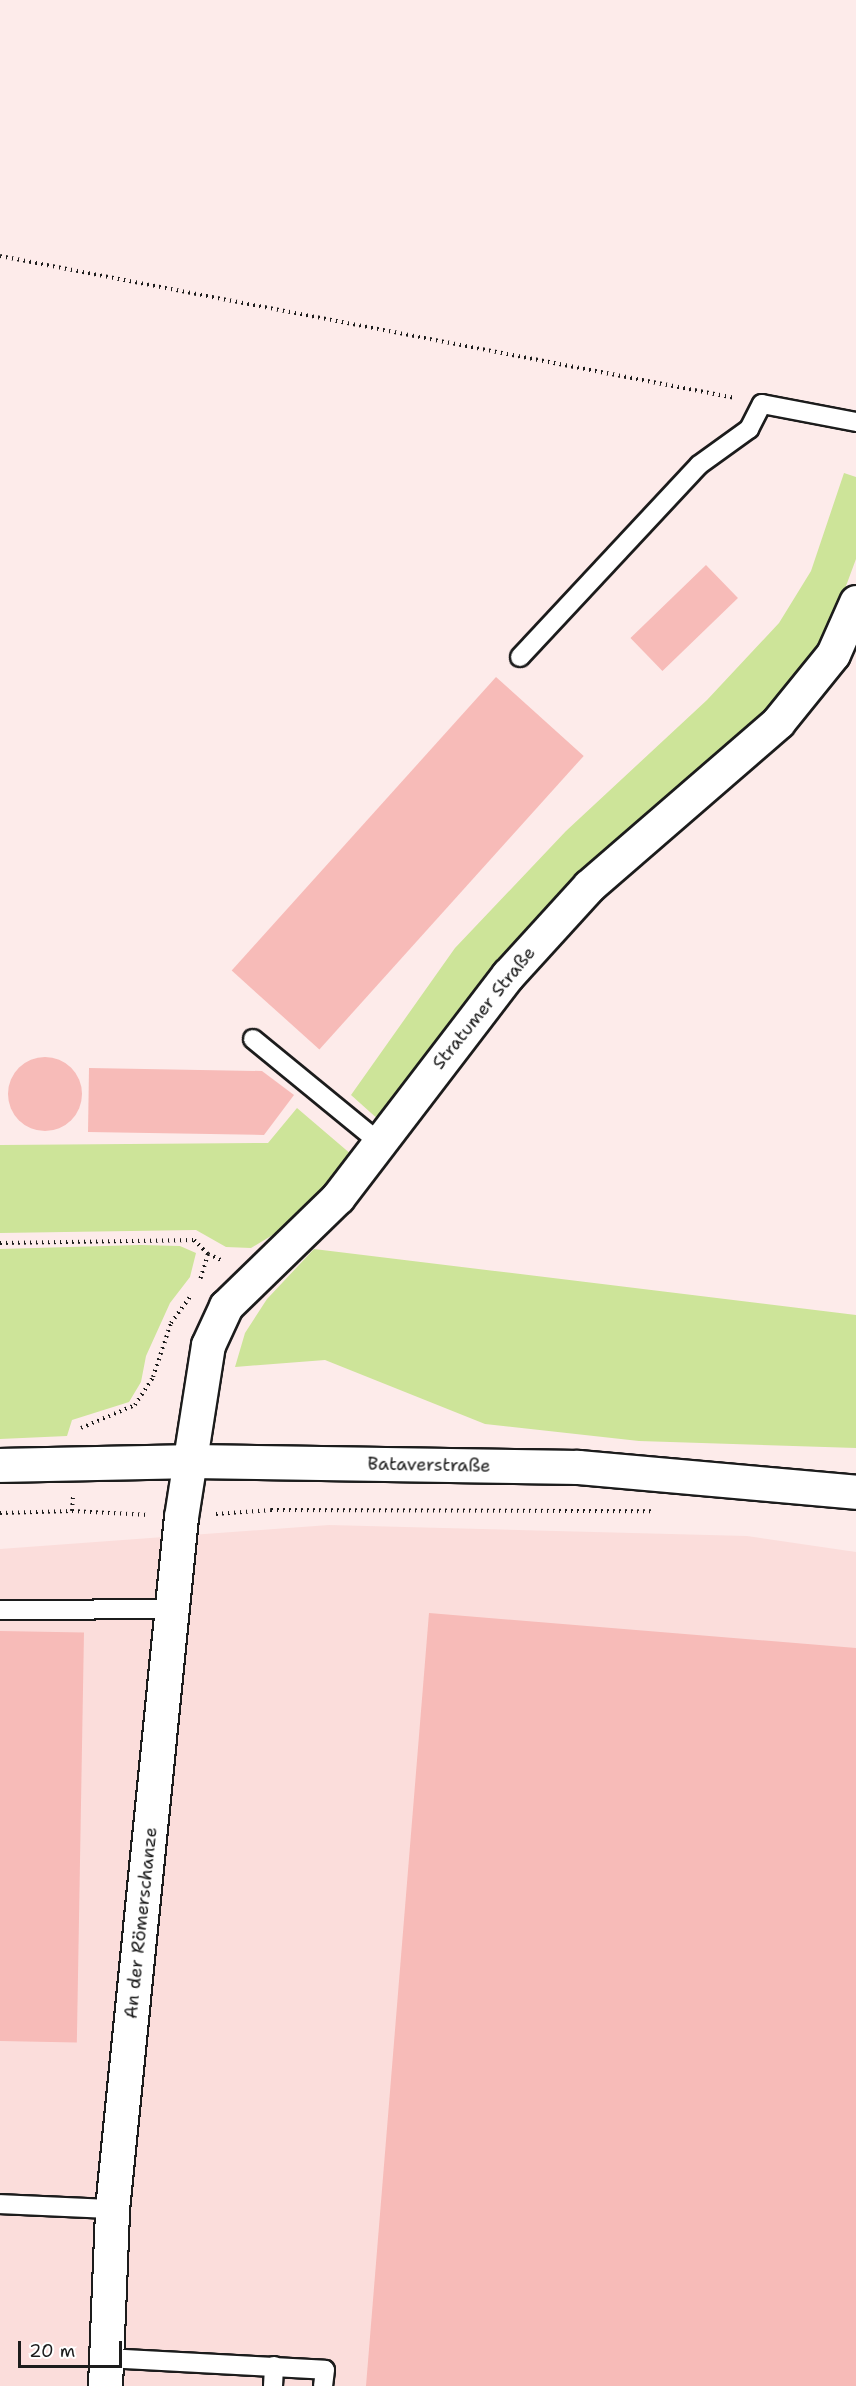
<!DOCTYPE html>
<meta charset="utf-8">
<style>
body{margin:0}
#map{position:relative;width:856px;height:2386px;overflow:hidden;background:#fdebea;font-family:"Shantell Sans",sans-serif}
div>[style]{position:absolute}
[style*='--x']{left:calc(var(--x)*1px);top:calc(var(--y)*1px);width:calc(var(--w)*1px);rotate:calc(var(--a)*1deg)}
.built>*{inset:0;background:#fbdddb}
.green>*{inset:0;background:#cde499}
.building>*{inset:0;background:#f7bbb8;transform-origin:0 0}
.round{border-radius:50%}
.path>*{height:4px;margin-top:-2px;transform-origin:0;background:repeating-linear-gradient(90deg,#1c1c1c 0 1.5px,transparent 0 6px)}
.roads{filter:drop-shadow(2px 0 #1c1c1c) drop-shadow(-2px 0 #1c1c1c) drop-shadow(0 2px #1c1c1c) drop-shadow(0 -2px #1c1c1c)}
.service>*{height:18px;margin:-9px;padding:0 9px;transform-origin:9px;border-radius:9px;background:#fff}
.minor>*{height:33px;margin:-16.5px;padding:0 16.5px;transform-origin:16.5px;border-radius:16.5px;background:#fff}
.tertiary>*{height:33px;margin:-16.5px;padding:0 16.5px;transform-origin:16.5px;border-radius:16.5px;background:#fff}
span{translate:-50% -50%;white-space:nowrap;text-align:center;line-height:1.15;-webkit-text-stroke:5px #fff;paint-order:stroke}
.street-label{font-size:18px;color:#1c1c1c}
.scale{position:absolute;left:18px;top:2341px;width:104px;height:27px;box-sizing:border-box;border:3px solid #1c1c1c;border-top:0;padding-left:8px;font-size:18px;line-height:21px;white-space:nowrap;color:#1c1c1c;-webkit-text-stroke:4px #fff;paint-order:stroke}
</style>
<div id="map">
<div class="built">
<div style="clip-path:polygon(329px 1525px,747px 1536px,856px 1552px,856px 2386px,0 2386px,0 1549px)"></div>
</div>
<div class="green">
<div style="clip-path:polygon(844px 473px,856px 477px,856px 559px,833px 621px,813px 654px,761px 716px,612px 848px,471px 996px,380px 1121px,351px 1095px,455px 948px,566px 831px,707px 700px,779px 623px,811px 571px)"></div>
<div style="clip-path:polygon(297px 1108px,352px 1155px,315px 1200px,281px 1230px,251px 1248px,226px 1247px,196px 1230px,0 1233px,0 1145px,268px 1143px)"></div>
<div style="clip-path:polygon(140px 1245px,180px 1246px,196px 1253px,190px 1277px,170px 1303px,146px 1356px,141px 1382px,129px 1402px,72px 1420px,67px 1436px,0 1439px,0 1249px)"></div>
<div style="clip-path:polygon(314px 1249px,856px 1315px,856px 1448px,639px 1441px,485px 1424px,325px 1360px,235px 1367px,245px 1333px,267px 1299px)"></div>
</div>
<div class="building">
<div style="left:706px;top:565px;width:46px;height:105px;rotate:46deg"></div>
<div style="left:496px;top:677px;width:118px;height:395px;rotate:42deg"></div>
<div class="round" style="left:8px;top:1057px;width:74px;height:74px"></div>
<div style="clip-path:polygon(89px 1068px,262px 1071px,294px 1095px,264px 1135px,88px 1132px)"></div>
<div style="clip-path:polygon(429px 1613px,856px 1648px,856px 2386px,366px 2386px)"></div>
<div style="left:0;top:1631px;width:84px;height:410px;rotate:1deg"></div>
</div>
<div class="path">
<div style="--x:0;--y:256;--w:749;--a:10.93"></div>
<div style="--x:0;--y:1243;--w:194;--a:-0.9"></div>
<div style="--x:194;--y:1240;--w:20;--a:45"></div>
<div style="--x:208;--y:1254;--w:28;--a:107"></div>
<div style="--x:208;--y:1254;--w:17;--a:25"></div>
<div style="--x:81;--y:1428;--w:59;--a:-23.1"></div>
<div style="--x:135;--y:1405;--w:33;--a:-57"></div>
<div style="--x:153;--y:1377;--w:57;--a:-71.6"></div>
<div style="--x:171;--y:1323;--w:34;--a:-54"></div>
<div style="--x:72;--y:1511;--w:15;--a:-86"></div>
<div style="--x:0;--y:1513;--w:72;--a:-1.6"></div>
<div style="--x:72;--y:1511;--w:76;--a:3"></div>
<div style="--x:216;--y:1514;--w:55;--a:-4.2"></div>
<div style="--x:271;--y:1510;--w:381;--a:0.2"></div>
</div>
<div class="roads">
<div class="service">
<div style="--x:520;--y:657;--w:262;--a:-47"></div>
<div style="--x:699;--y:465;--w:62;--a:-35.8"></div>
<div style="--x:749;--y:429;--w:28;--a:-63"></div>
<div style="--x:762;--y:404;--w:96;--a:10.8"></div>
<div style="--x:253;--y:1039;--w:163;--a:39.3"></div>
<div style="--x:0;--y:1610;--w:172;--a:-0.3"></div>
<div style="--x:0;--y:2204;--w:112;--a:2.6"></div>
<div style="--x:106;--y:2358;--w:219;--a:3.1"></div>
<div style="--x:325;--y:2370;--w:16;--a:97"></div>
<div style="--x:273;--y:2386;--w:20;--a:-87"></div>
</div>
<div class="minor">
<div style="--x:0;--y:1465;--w:192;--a:-1.2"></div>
<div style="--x:105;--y:2386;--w:177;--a:-87.7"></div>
<div style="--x:112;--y:2209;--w:695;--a:-84.31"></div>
<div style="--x:181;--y:1517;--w:174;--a:-81.1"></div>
<div style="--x:208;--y:1345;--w:43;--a:-65.2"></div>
<div style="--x:226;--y:1306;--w:156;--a:-44.2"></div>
<div style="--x:338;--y:1197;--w:280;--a:-52.6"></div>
<div style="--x:508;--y:975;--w:120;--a:-47.7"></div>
<div style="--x:589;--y:886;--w:250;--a:-40.9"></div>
<div style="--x:778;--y:722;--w:87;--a:-51"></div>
<div style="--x:833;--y:654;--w:57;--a:-66.1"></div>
</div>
<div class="tertiary">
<div style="--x:192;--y:1461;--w:386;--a:0.9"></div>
<div style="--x:578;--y:1467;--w:279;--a:5.1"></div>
</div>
</div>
<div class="street-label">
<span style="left:484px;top:1008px;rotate:-51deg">Stratumer Straße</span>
<span style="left:429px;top:1465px;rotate:1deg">Bataverstraße</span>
<span style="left:141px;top:1923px;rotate:-84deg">An der Römerschanze</span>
</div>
<div class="scale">20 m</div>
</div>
